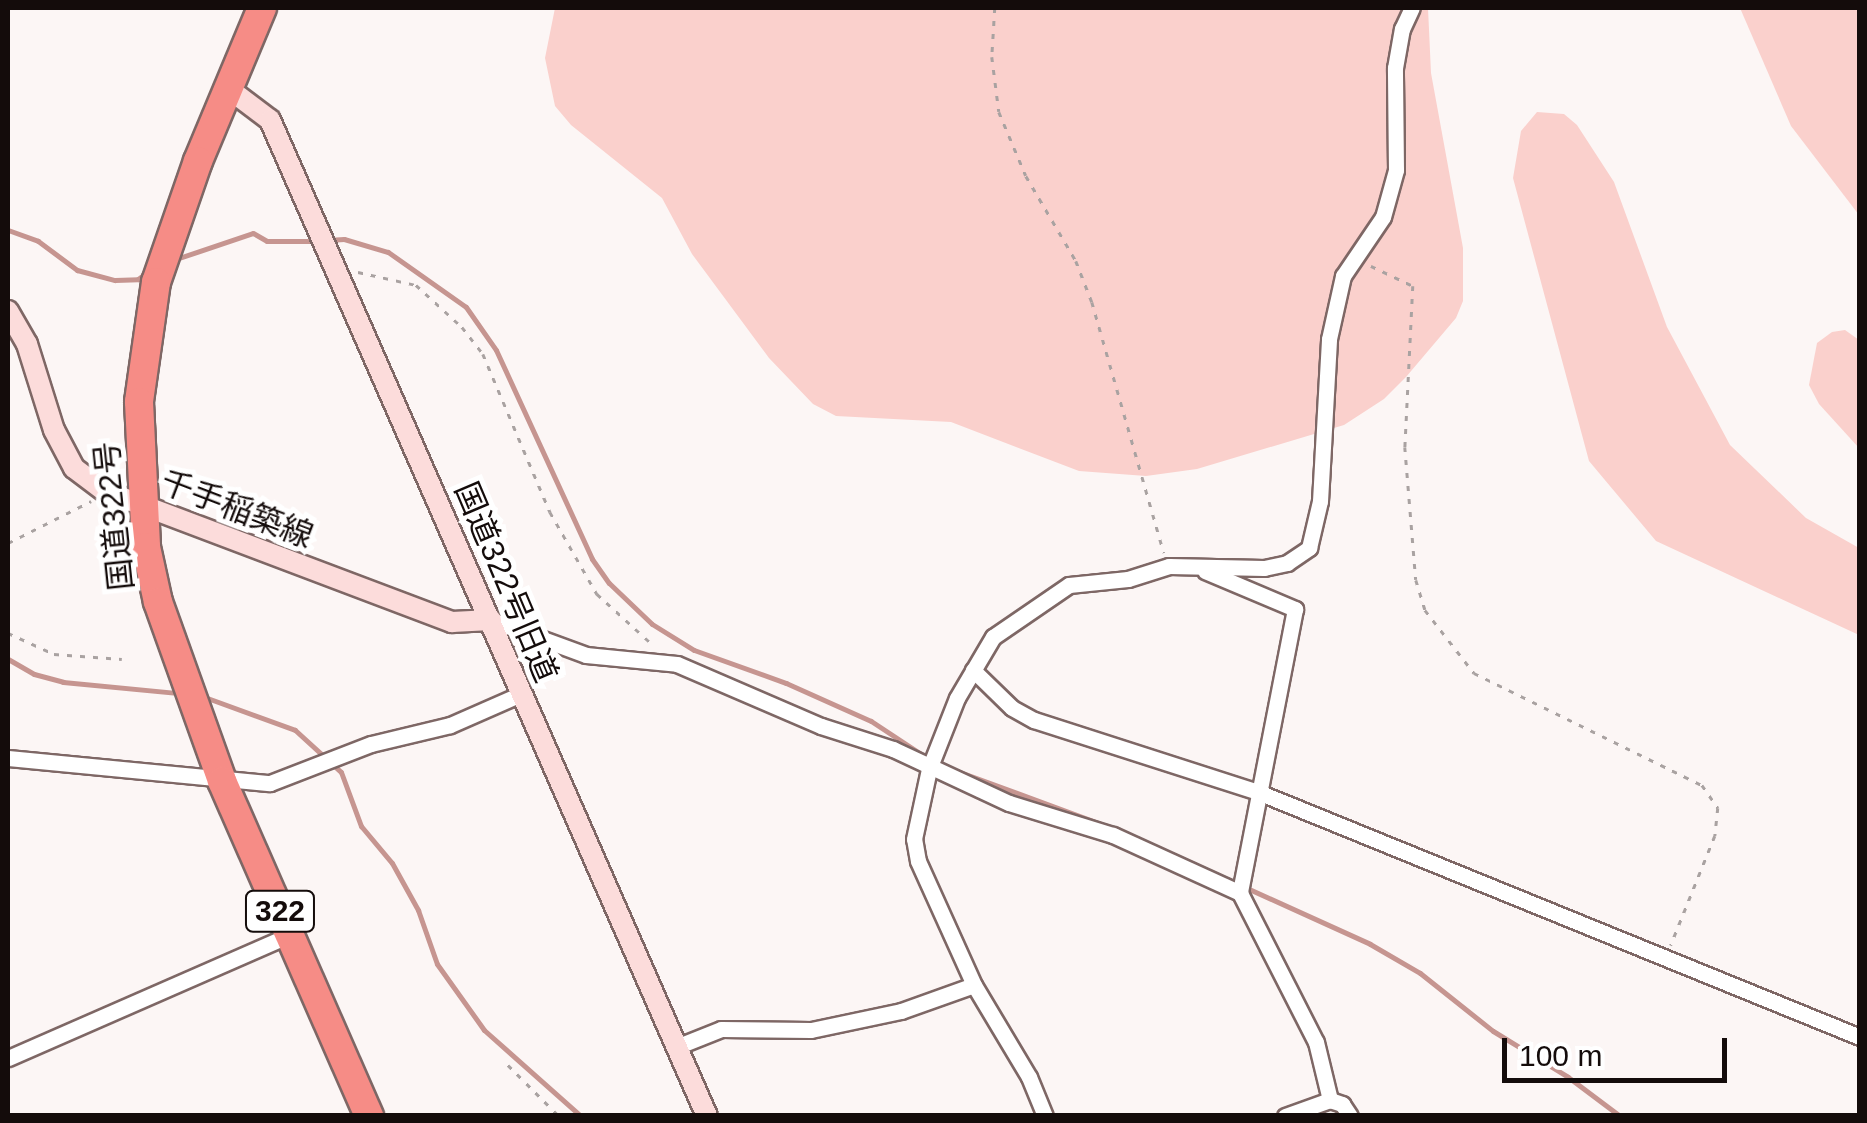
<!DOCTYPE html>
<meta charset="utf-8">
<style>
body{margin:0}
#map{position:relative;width:1867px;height:1123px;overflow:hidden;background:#fcf6f5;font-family:Arial,"Noto Sans JP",sans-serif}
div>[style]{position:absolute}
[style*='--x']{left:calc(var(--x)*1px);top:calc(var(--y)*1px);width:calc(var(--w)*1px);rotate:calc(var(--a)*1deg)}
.green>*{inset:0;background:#fad0cc}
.stream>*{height:5px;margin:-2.5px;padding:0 2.5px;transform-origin:2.5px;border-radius:2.5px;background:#c69590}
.path>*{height:2.5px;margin-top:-1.25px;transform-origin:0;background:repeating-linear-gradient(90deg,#a9a2a1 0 5px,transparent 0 13px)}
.roads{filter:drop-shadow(2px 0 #7e6765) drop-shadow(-2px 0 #7e6765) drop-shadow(0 2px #7e6765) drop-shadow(0 -2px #7e6765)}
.street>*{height:15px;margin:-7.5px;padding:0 7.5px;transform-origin:7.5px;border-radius:7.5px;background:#fff}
.secondary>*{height:20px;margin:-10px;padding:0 10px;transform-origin:10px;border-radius:10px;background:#fcdcdb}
.highway>*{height:28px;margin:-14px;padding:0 14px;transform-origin:14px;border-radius:14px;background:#f68c86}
span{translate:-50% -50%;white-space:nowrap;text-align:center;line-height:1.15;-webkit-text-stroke:10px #fff;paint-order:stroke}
.shield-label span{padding:2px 8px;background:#fff;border:2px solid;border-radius:8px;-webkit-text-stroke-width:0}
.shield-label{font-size:30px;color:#140c0b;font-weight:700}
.street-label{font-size:32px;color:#140c0b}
.frame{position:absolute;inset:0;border:10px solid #140c0b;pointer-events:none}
.scale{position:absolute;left:1502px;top:1038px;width:225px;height:45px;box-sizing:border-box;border:5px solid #140c0b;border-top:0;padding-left:12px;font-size:30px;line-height:35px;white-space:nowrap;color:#140c0b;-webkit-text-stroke:8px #fff;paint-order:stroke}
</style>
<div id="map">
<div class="green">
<div style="clip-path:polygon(555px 8px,1428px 8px,1431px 73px,1463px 248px,1463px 301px,1456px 318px,1406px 377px,1384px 399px,1344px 425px,1197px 469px,1146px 476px,1079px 471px,951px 422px,836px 416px,813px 404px,769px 358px,692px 254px,662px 198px,571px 125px,555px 106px,545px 58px)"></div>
<div style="clip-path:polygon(1740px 8px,1859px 8px,1859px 215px,1791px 126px)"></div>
<div style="clip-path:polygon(1537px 112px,1564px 114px,1577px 125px,1614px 182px,1667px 327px,1730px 445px,1806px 518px,1859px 548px,1859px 635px,1656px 541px,1589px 461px,1513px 178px,1521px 131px)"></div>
<div style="clip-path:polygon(1845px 330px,1859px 340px,1859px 448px,1819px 404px,1809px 385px,1817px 343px,1832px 332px)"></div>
</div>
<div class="stream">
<div style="--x:8;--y:230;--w:32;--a:20"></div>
<div style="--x:38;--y:241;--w:49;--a:36.6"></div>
<div style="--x:77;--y:270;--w:39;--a:15"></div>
<div style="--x:115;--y:280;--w:23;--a:-2"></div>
<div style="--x:138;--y:279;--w:15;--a:-37"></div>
<div style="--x:327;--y:240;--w:17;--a:-3"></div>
<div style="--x:344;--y:239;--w:46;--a:16.5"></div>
<div style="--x:388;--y:252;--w:95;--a:35.2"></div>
<div style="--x:466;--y:307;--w:52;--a:55.1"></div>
<div style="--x:496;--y:350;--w:230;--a:65.3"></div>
<div style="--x:592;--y:559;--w:29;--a:55"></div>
<div style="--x:609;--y:583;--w:59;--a:43.6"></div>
<div style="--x:652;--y:624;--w:49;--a:31.8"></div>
<div style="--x:694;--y:650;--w:98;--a:19.7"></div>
<div style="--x:786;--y:683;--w:93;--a:24.1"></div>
<div style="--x:871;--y:721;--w:64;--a:33.4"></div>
<div style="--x:173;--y:260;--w:84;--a:-18.6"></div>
<div style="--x:253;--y:233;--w:16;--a:30"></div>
<div style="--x:267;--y:241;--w:49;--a:0"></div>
<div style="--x:8;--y:659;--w:30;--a:30"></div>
<div style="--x:34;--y:674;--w:30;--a:15"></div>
<div style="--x:63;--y:682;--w:116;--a:5.5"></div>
<div style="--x:199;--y:695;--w:102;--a:20"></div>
<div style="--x:295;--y:730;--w:62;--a:42.4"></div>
<div style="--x:341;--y:772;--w:58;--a:69.7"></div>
<div style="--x:361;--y:826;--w:48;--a:50"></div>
<div style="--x:392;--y:863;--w:54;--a:61"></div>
<div style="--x:418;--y:910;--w:57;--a:70.6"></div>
<div style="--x:437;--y:964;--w:81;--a:54.5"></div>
<div style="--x:484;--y:1030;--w:130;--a:41.6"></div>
<div style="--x:957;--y:771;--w:153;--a:20.2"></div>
<div style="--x:1172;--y:854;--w:217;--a:24.4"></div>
<div style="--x:1370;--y:944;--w:58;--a:30.1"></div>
<div style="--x:1420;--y:973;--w:93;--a:38.5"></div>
<div style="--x:1493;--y:1031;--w:88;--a:31.5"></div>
<div style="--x:1568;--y:1077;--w:65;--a:36.9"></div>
</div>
<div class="path">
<div style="--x:995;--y:8;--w:49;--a:93.5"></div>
<div style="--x:992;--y:57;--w:55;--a:82.7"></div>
<div style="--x:999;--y:112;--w:69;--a:67.1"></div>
<div style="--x:1026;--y:176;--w:99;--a:59.5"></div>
<div style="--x:1076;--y:261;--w:44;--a:68.7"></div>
<div style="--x:1092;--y:302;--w:261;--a:74"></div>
<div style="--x:1371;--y:266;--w:47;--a:25.5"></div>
<div style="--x:1413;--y:286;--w:161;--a:92.8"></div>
<div style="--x:1405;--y:447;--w:133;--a:85.3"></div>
<div style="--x:1416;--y:580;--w:31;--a:73"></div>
<div style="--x:1425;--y:610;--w:80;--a:52.1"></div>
<div style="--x:1474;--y:673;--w:254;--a:26.2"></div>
<div style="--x:1702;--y:785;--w:28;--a:55"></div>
<div style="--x:1718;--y:808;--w:28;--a:96"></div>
<div style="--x:1715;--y:836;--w:118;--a:112"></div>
<div style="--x:358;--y:272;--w:59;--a:12.6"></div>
<div style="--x:416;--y:285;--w:62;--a:42.4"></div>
<div style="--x:462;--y:327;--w:34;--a:52"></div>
<div style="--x:483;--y:354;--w:172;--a:67"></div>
<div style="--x:550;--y:512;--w:95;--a:60.2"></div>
<div style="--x:597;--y:594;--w:74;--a:42.3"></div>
<div style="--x:8;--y:543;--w:93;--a:-26.8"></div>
<div style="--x:8;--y:633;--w:51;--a:24.5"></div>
<div style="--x:54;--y:654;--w:68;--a:4.2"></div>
<div style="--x:508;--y:1065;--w:72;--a:45"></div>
</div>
<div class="roads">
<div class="street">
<div style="--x:1205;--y:571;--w:98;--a:22.9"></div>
<div style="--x:1295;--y:609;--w:289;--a:101"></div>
<div style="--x:1240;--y:893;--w:167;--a:63"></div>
<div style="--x:1316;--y:1042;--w:60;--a:76.4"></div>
<div style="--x:491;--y:620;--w:101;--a:20.2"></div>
<div style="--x:586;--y:655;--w:91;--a:5.6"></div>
<div style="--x:677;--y:664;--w:157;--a:23.3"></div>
<div style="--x:821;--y:726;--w:76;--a:17.7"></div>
<div style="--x:893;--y:749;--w:128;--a:25"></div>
<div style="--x:1009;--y:803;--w:109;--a:17.1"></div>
<div style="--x:1113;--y:835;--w:140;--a:24.5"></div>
<div style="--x:973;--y:670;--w:54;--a:44.3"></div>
<div style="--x:1012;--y:708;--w:25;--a:29"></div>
<div style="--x:1034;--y:720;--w:235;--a:17.8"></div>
<div style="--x:1258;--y:792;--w:650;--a:22.15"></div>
<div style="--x:8;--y:758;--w:263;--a:5.5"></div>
<div style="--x:270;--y:783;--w:108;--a:-21.1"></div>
<div style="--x:371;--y:744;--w:81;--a:-13.5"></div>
<div style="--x:450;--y:725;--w:77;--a:-23.6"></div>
<div style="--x:676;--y:1047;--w:48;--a:-21.8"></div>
<div style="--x:721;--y:1029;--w:90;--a:0.6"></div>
<div style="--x:811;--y:1030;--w:92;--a:-11.9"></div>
<div style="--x:901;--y:1011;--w:77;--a:-19.6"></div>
<div style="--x:8;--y:1058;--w:308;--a:-23.6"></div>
<div style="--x:1045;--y:1116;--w:42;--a:-112.3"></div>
<div style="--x:1029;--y:1077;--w:107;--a:-120.9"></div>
<div style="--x:974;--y:985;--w:136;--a:-114.3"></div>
<div style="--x:918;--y:861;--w:22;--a:-100"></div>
<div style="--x:914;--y:839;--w:72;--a:-77.9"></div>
<div style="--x:929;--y:769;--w:76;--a:-68.5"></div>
<div style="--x:957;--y:698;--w:71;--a:-59.5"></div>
<div style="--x:993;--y:637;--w:92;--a:-34.4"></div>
<div style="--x:1069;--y:585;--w:59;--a:-5.8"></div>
<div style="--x:1128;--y:579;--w:43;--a:-17.6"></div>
<div style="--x:1169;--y:566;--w:95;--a:1.2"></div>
<div style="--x:1264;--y:568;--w:24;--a:-12"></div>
<div style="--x:1287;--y:563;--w:27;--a:-34"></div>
<div style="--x:1309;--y:548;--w:48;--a:-76.8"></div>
<div style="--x:1320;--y:501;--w:162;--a:-86.8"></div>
<div style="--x:1329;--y:339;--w:65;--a:-77.5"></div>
<div style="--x:1343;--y:276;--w:71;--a:-55.9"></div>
<div style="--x:1383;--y:217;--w:49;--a:-74.5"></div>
<div style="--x:1396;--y:170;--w:102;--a:-90.6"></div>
<div style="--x:1395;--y:68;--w:40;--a:-80"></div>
<div style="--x:1402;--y:29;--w:23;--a:-65"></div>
<div style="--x:1285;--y:1116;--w:48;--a:-19.6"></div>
<div style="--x:1330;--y:1100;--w:13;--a:18"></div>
<div style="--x:1342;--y:1104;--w:14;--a:56"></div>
</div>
<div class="secondary">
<div style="--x:229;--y:89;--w:51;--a:37.1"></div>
<div style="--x:270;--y:120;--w:1088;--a:66.31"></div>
<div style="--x:8;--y:311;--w:38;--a:60"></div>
<div style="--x:27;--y:344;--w:90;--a:72.6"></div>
<div style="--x:54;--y:430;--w:43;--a:62.2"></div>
<div style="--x:74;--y:468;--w:39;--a:37"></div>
<div style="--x:105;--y:491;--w:371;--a:20.7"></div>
<div style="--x:452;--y:622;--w:39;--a:-3"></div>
</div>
<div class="highway">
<div style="--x:262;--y:8;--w:166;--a:112.7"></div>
<div style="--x:198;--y:161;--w:128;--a:109.1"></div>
<div style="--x:156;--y:282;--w:121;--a:98.1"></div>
<div style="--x:139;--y:402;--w:145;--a:87.2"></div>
<div style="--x:146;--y:547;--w:56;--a:77.7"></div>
<div style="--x:158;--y:602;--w:190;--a:70.3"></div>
<div style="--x:222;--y:781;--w:366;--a:66.3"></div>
</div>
</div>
<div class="shield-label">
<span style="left:280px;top:911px">322</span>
</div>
<div class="street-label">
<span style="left:237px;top:509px;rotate:21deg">千手稲築線</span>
<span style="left:114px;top:516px;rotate:-96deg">国道322号</span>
<span style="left:506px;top:582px;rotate:67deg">国道322号旧道</span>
</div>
<div class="frame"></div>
<div class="scale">100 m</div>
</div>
